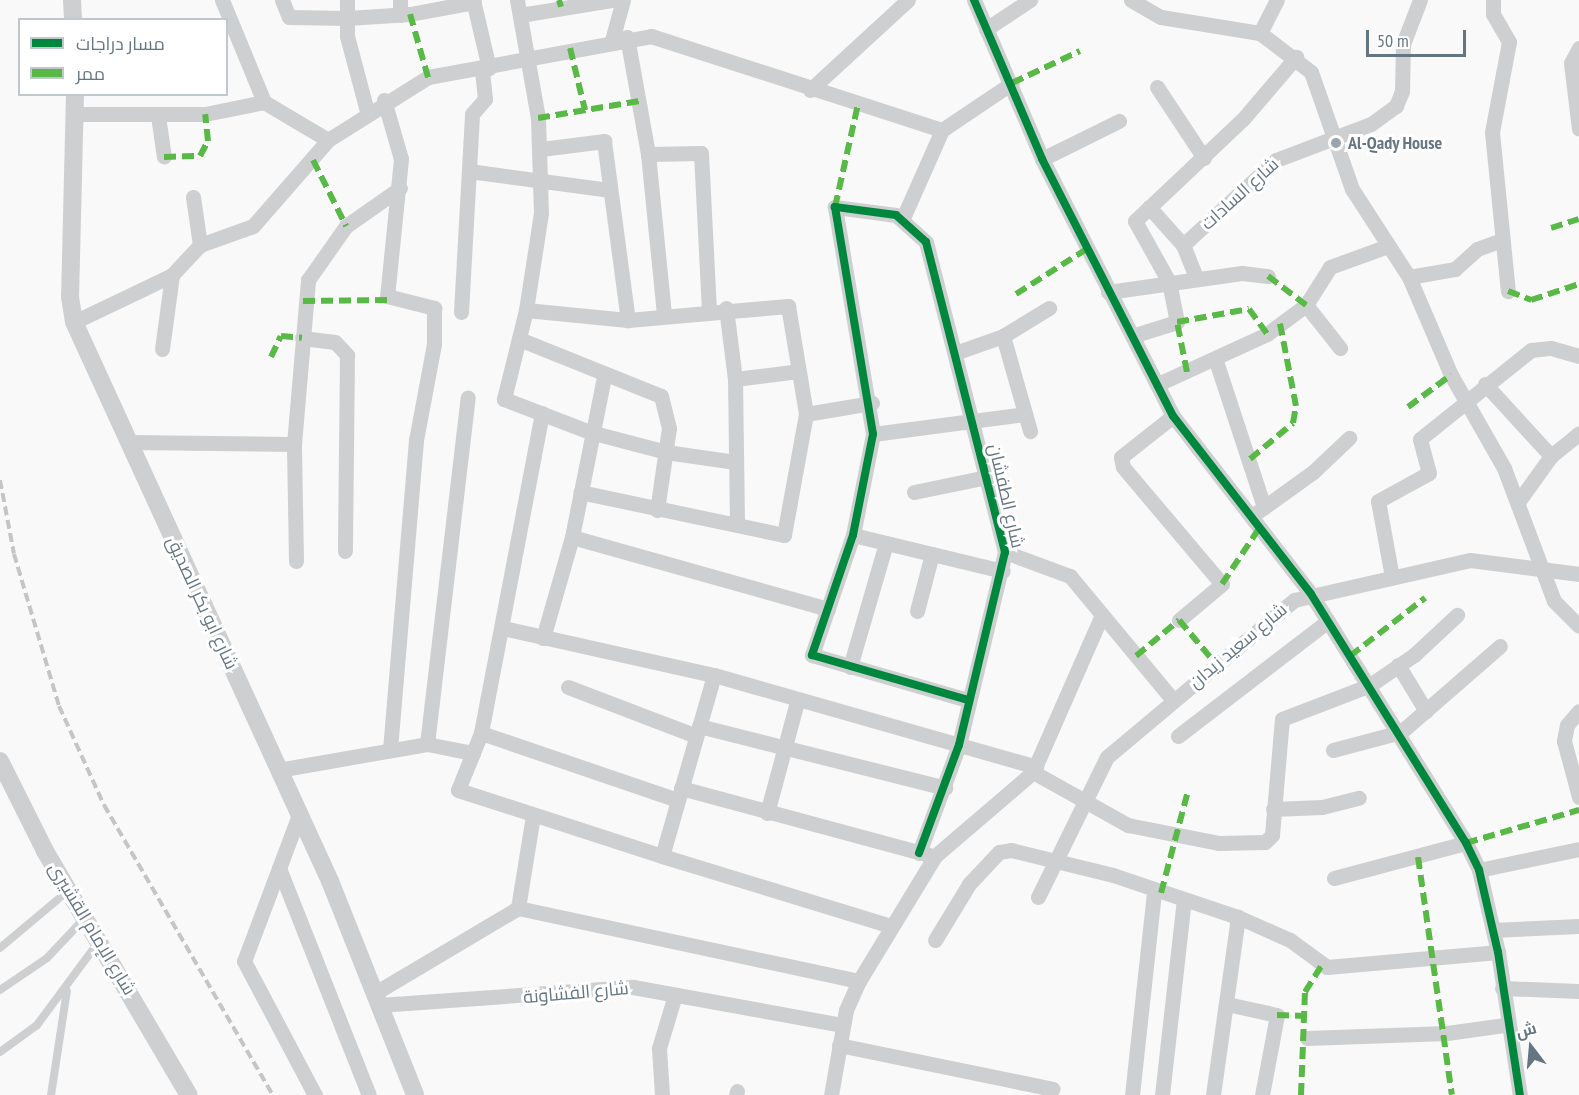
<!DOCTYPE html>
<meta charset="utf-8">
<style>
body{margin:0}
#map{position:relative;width:1579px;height:1095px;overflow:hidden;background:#f9f9f9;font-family:"PT Sans Narrow",Cairo,sans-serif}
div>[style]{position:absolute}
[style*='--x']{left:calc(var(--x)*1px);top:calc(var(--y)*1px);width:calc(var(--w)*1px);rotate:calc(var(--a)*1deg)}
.service>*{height:8px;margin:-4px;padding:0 4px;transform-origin:4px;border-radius:4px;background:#cecfd0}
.minor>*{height:15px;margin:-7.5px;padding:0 7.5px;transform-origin:7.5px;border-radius:7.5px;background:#cecfd0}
.tertiary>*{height:18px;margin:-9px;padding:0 9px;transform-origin:9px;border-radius:9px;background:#cecfd0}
.rail>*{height:4px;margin-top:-2px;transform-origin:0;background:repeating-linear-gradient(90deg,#c3c5c6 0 9px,transparent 0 13.5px)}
.quiet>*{height:6px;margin-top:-3px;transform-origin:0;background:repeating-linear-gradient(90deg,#58b947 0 12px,transparent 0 18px)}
.cycleway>*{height:8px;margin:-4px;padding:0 4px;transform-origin:4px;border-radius:4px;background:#00873e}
.dots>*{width:16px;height:16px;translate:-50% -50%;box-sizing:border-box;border:3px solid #fff;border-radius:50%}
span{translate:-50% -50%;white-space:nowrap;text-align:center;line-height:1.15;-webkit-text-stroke:6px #fff;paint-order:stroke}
.poi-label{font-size:18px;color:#657683;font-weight:700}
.left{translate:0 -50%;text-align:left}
.street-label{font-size:18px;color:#657683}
.legend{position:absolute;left:18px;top:18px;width:210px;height:78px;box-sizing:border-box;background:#fff;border:2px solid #c1c8cd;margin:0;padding:8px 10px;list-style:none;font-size:18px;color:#657683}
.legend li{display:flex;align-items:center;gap:12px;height:30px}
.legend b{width:30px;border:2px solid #c1c8cd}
.north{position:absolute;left:1501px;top:1017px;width:60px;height:60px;-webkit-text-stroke:4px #fff;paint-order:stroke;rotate:344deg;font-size:16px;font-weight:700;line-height:24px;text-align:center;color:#657683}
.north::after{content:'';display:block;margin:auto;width:21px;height:27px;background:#657683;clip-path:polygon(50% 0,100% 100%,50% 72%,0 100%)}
.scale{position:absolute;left:1366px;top:30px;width:100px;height:27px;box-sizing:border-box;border:3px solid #657683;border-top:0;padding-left:8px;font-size:18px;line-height:21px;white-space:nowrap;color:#657683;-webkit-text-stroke:4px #fff;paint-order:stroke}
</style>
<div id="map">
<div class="service">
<div style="--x:0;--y:948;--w:89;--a:-40"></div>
<div style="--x:0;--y:990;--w:57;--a:-34.2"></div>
<div style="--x:47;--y:958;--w:55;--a:-46.5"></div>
<div style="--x:0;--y:1052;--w:46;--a:-36.1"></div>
<div style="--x:37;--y:1025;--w:101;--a:-53.5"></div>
<div style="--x:51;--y:1095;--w:105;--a:-81.3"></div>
</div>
<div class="minor">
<div style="--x:222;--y:0;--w:110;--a:67.6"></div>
<div style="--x:264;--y:102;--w:74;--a:30.7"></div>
<div style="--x:282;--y:0;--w:18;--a:68"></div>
<div style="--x:289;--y:17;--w:58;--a:1"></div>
<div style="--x:347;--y:18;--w:63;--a:-3.6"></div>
<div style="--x:410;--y:14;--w:65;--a:-10.6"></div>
<div style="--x:347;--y:0;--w:36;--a:90"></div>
<div style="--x:347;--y:36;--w:78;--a:75.1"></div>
<div style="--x:400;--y:0;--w:15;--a:90"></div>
<div style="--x:473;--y:0;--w:70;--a:76.8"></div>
<div style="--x:517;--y:0;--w:120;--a:79.9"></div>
<div style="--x:538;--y:118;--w:95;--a:88.2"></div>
<div style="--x:541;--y:213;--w:98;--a:98.8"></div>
<div style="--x:526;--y:310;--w:92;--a:103.9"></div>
<div style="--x:504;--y:399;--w:92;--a:21"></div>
<div style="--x:590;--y:432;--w:79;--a:14.7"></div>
<div style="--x:666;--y:452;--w:70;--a:8.2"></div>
<div style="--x:974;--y:0;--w:173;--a:66.8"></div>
<div style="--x:1042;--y:159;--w:288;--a:63"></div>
<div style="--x:1173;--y:416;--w:225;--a:52.2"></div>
<div style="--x:1311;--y:594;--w:293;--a:58.1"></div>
<div style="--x:1466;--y:843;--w:30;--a:64"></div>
<div style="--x:1479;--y:870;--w:84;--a:77"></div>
<div style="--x:1498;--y:952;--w:145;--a:81.3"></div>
<div style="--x:1131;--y:0;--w:34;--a:30"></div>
<div style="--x:1161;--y:17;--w:100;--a:9.2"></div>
<div style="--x:1260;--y:33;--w:64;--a:37.4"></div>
<div style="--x:1311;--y:72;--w:124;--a:70.7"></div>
<div style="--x:1352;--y:189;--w:105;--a:57.1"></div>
<div style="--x:1409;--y:277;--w:107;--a:66.8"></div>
<div style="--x:1451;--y:375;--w:107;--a:60.3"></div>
<div style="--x:1504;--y:468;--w:142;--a:69.4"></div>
<div style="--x:1554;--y:601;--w:35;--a:45"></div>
<div style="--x:1493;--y:0;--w:14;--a:90"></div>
<div style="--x:1493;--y:14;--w:32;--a:60"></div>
<div style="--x:1509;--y:42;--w:92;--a:100.7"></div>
<div style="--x:1492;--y:132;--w:160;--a:84.3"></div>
<div style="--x:520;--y:15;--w:94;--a:-9.2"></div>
<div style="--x:986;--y:29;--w:53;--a:-33.4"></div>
<div style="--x:1260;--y:33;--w:37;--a:-63"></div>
<div style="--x:627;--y:37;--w:119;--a:79.8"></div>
<div style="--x:648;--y:154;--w:162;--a:84.3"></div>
<div style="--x:612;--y:40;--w:41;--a:-74.6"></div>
<div style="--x:1579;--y:48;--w:17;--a:118"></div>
<div style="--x:1571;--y:63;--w:66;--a:83.1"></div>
<div style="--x:1157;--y:87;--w:85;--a:56.5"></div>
<div style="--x:810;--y:90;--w:133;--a:-42.6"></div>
<div style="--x:384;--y:100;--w:61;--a:73.9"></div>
<div style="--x:401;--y:159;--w:138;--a:95.8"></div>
<div style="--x:387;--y:296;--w:49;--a:14.3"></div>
<div style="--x:434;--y:308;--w:36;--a:90"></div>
<div style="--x:434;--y:344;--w:98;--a:100.6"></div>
<div style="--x:416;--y:440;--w:310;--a:94.8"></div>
<div style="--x:75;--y:114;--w:130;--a:0"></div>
<div style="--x:205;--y:114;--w:60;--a:-11.5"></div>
<div style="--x:158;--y:116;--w:41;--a:81.7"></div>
<div style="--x:541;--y:149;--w:64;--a:-7.2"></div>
<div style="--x:604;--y:141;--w:181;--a:82.4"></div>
<div style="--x:648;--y:154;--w:53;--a:-1.1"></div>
<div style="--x:701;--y:153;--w:156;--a:87.1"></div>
<div style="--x:1042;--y:159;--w:86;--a:-26.3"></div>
<div style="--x:469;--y:171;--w:141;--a:7.7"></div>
<div style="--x:193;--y:197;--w:49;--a:81.7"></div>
<div style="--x:1149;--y:207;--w:51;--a:48.2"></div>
<div style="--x:1183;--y:245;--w:35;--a:68"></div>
<div style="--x:903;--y:218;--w:96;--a:-66.1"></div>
<div style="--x:942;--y:130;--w:84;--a:-33.9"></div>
<div style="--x:1183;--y:245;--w:126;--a:-42.4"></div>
<div style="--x:1276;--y:160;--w:102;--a:-20.8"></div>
<div style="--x:1371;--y:124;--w:31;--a:-36"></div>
<div style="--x:1396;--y:106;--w:16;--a:-68"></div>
<div style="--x:1402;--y:91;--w:47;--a:-88.8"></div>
<div style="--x:1403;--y:44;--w:47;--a:-68.9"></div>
<div style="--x:1409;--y:277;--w:47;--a:-9.9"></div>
<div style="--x:1455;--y:269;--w:30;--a:-42"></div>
<div style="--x:1477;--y:249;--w:27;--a:-20"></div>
<div style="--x:1108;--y:292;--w:135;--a:-8.1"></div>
<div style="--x:1242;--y:273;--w:26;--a:7"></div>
<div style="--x:1306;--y:305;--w:55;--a:51.7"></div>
<div style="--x:726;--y:308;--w:72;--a:82.8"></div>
<div style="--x:735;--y:379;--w:146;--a:89.2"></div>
<div style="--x:526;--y:310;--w:102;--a:5.6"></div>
<div style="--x:628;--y:320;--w:161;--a:-5"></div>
<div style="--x:788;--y:306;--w:109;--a:80.5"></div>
<div style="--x:806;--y:414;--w:123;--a:100.3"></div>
<div style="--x:784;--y:535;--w:208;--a:-168.1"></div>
<div style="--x:461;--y:312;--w:198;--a:-86.8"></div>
<div style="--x:472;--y:114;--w:20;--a:-49"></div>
<div style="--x:485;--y:99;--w:31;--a:-96"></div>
<div style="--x:74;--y:322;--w:109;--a:-25.6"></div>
<div style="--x:172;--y:275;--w:41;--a:-47"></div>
<div style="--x:200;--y:245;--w:56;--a:-19.7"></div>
<div style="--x:253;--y:226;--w:114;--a:-48.9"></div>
<div style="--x:328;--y:140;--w:118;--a:-32.2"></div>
<div style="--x:428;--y:77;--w:227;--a:-10.4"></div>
<div style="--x:651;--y:36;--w:306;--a:17.9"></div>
<div style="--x:1003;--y:336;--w:99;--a:74.1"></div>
<div style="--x:1132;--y:336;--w:47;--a:-17.3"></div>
<div style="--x:1177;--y:322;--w:41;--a:-101.3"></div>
<div style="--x:1169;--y:282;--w:70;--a:-119.1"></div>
<div style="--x:1135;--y:221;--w:149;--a:-43.4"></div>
<div style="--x:1243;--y:119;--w:82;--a:-49.5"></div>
<div style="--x:302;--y:338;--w:33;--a:7"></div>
<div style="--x:335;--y:342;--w:18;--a:47"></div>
<div style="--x:347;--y:355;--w:196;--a:90.6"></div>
<div style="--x:519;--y:339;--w:153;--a:21.9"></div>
<div style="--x:661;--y:396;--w:33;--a:76"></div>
<div style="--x:669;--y:428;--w:83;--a:98.3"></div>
<div style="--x:162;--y:349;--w:75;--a:-82.3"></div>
<div style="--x:955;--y:353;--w:51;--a:-19.5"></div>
<div style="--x:1003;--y:336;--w:54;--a:-31.3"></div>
<div style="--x:1216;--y:361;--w:154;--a:71.8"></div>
<div style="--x:735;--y:379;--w:64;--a:-7.1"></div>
<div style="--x:1158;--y:384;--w:120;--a:-24.6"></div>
<div style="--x:1267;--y:334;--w:49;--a:-36.6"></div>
<div style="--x:1306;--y:305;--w:45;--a:-57.7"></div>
<div style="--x:1330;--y:267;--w:62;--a:-19.9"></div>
<div style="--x:1485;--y:384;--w:98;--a:47.5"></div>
<div style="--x:542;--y:413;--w:326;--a:100.8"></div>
<div style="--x:481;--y:733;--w:61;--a:112"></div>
<div style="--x:458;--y:790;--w:214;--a:17.9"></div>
<div style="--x:806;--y:414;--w:67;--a:-9.5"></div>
<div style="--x:1173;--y:416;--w:66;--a:141.7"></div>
<div style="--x:1121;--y:457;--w:10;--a:79"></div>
<div style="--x:1123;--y:467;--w:153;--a:49.8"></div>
<div style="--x:1222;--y:584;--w:56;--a:140.1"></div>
<div style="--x:873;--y:434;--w:153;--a:-7.5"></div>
<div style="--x:128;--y:442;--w:166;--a:0.7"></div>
<div style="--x:914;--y:492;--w:75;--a:-11.6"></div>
<div style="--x:1518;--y:502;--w:57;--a:-54.3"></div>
<div style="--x:1551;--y:456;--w:36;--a:-39"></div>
<div style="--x:1256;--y:513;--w:70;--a:-35.7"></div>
<div style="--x:1313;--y:472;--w:50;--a:-43.4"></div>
<div style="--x:853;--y:535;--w:154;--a:13.5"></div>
<div style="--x:572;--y:537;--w:266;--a:15.7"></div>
<div style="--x:1005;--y:552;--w:69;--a:20.3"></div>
<div style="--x:1070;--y:576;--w:161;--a:50.3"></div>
<div style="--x:296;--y:561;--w:117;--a:-91"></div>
<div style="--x:294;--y:444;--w:165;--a:-85.1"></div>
<div style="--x:308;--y:280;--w:66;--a:-54.9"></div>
<div style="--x:346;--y:226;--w:66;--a:-35.1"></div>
<div style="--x:1392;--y:577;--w:77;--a:-100.4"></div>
<div style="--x:1378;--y:501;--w:58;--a:-28.8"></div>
<div style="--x:1429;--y:473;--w:35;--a:-105"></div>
<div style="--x:1420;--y:439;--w:142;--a:-38.7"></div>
<div style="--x:1531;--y:350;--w:20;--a:-6"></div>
<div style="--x:1551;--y:348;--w:29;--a:16"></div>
<div style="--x:917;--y:611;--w:59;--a:-75.3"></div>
<div style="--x:503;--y:628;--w:216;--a:12.6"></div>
<div style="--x:714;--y:675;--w:335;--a:15.9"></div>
<div style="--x:543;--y:638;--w:105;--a:-74"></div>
<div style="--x:572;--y:537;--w:163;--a:-78.7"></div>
<div style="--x:1398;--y:665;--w:54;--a:58.7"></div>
<div style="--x:850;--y:667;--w:129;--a:-73.8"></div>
<div style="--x:714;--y:675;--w:188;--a:106"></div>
<div style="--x:662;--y:856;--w:239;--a:17"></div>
<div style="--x:568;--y:687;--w:137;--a:20.9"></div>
<div style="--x:1579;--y:711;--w:18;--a:131"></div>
<div style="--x:1567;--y:725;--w:16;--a:101"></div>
<div style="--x:1564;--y:741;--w:58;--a:75"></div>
<div style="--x:699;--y:726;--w:254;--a:14.1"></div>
<div style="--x:481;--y:733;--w:208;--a:18.8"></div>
<div style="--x:1178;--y:736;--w:189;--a:-37.5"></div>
<div style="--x:427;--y:744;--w:47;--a:11.1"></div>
<div style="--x:1333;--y:750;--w:70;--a:-14.8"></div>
<div style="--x:1401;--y:732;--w:131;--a:-41"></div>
<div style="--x:278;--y:770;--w:151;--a:-9.9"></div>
<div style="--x:427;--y:744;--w:349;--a:-83.3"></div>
<div style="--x:1033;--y:772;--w:109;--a:29.2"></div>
<div style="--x:1128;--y:825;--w:93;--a:11.2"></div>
<div style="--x:1219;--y:843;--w:46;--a:-1.2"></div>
<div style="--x:1265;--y:842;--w:10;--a:-45"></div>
<div style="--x:1272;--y:835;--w:116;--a:-85.1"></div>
<div style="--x:1282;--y:719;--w:94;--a:-21.1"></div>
<div style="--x:1370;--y:685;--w:53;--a:-34.3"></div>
<div style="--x:1414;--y:655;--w:59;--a:-42.9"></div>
<div style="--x:681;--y:788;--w:257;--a:15.1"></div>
<div style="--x:1273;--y:809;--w:49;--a:-2.3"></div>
<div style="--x:1322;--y:807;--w:38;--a:-14"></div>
<div style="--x:767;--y:813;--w:115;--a:-74.9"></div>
<div style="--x:299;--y:815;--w:156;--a:110.6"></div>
<div style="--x:244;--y:961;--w:152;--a:62.1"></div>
<div style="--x:919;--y:853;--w:115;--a:-69.7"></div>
<div style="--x:959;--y:745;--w:198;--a:-76.6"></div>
<div style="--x:1005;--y:552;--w:320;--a:-104.3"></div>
<div style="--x:926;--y:242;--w:40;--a:-138"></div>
<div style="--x:896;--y:215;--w:62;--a:-172.5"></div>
<div style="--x:835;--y:207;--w:230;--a:80.5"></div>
<div style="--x:873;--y:434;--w:103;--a:101.2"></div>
<div style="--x:853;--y:535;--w:127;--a:108.9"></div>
<div style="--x:812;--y:655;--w:162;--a:16.1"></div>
<div style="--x:279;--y:868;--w:244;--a:68.4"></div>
<div style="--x:1479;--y:870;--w:102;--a:-11.9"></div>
<div style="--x:1334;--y:878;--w:137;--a:-14.9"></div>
<div style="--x:1038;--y:897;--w:156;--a:-63.8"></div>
<div style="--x:1107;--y:757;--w:244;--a:-40"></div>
<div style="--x:1294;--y:600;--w:180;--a:-12.8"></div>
<div style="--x:1470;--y:560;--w:110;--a:7.3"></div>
<div style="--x:518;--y:908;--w:349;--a:12.1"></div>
<div style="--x:1493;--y:930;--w:86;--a:-2.7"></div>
<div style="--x:935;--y:940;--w:66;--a:-58.7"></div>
<div style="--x:969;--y:884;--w:44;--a:-46.8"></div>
<div style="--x:999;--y:852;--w:12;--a:-9"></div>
<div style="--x:1011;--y:850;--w:105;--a:13.8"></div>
<div style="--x:1113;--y:875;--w:132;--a:18.6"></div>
<div style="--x:1238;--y:917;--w:57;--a:23.9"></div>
<div style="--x:1290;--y:940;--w:46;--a:36.1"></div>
<div style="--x:1327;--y:967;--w:172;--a:-5"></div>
<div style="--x:1502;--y:988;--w:77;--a:2.2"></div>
<div style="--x:375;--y:993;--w:166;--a:-30.7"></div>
<div style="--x:518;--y:908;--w:94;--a:-80.8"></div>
<div style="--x:1227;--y:1004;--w:51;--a:12.4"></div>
<div style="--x:1277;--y:1015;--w:81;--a:100.6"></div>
<div style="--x:379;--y:1005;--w:255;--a:-4.1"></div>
<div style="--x:633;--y:987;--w:212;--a:10.3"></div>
<div style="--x:1307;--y:1038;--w:140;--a:-2"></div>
<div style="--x:1447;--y:1033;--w:59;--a:-7.9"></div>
<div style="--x:839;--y:1045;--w:218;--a:11.6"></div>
<div style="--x:662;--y:1095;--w:47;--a:-93.7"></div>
<div style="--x:659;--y:1048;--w:55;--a:-73.2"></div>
<div style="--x:736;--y:1095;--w:4;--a:-76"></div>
<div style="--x:831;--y:1095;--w:86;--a:-80"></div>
<div style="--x:846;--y:1010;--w:32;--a:-66"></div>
<div style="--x:859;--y:981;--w:146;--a:-58.7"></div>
<div style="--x:935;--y:856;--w:129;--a:-40.6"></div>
<div style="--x:1033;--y:772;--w:169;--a:-66.3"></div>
<div style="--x:1132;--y:1095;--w:204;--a:-83.8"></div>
<div style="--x:1162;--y:1095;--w:197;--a:-83.6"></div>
<div style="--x:1213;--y:1095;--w:180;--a:-82"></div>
</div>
<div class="tertiary">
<div style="--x:72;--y:0;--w:20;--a:87"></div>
<div style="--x:75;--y:94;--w:203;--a:91.4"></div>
<div style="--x:70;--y:297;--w:25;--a:81"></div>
<div style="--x:74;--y:322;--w:615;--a:65.39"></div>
<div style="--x:330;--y:881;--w:230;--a:68.3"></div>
<div style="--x:0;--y:761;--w:101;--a:63.4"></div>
<div style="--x:45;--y:851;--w:283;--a:59.5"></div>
</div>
<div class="rail">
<div style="--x:0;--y:480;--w:75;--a:79.3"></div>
<div style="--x:14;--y:554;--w:159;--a:73.5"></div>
<div style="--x:59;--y:706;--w:109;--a:65.6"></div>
<div style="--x:104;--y:805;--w:336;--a:59.8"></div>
</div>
<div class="quiet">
<div style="--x:559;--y:0;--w:7;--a:74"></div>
<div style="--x:410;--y:14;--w:66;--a:74.1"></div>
<div style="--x:570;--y:48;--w:64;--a:76.4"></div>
<div style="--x:1012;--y:83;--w:75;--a:-25.2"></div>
<div style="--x:538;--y:118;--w:103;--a:-9.5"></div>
<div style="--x:164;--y:157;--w:36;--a:-2"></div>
<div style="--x:200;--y:156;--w:17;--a:-62"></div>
<div style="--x:208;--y:141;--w:27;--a:-96"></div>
<div style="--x:313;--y:160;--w:74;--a:63.4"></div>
<div style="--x:835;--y:207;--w:106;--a:-77.4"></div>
<div style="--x:1551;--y:228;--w:29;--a:-18"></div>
<div style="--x:1268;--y:276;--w:48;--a:37.3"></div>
<div style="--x:1508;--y:291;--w:25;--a:21"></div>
<div style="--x:1531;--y:300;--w:51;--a:-18.4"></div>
<div style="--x:1016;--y:294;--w:82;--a:-32.5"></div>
<div style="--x:303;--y:301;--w:86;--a:-0.7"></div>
<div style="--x:271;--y:357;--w:23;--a:-65"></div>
<div style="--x:281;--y:336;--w:21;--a:5"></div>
<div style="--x:1187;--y:372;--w:51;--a:-101.3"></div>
<div style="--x:1177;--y:322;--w:73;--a:-10.2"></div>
<div style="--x:1249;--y:309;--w:31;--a:54"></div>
<div style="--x:1408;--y:407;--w:54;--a:-36.7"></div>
<div style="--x:1250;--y:459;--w:56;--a:-39.9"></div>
<div style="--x:1293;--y:423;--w:17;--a:-80"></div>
<div style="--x:1296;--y:406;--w:84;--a:-101"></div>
<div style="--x:1222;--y:584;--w:65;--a:-56.3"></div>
<div style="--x:1136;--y:656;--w:56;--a:-39.9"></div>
<div style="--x:1179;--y:620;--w:57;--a:49.9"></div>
<div style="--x:1350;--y:656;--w:95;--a:-37.7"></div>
<div style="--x:1466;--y:843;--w:118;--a:-16.3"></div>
<div style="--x:1418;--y:857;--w:240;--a:81.9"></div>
<div style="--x:1161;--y:893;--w:106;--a:-75.2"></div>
<div style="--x:1277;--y:1015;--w:29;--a:2"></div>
<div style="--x:1301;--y:1095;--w:103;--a:-87.8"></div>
<div style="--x:1305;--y:992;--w:32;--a:-58"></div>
</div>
<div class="cycleway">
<div style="--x:974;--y:0;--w:173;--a:66.8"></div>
<div style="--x:1042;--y:159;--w:288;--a:63"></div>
<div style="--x:1173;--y:416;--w:225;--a:52.2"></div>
<div style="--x:1311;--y:594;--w:293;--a:58.1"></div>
<div style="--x:1466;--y:843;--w:30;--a:64"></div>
<div style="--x:1479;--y:870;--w:84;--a:77"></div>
<div style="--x:1498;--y:952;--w:145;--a:81.3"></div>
<div style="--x:919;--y:853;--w:115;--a:-69.7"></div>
<div style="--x:959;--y:745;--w:198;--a:-76.6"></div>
<div style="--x:1005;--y:552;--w:320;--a:-104.3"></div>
<div style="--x:926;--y:242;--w:40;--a:-138"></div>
<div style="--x:896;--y:215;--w:62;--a:-172.5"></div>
<div style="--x:835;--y:207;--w:230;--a:80.5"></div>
<div style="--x:873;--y:434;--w:103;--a:101.2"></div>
<div style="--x:853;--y:535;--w:127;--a:108.9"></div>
<div style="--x:812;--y:655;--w:162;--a:16.1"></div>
</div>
<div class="dots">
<div style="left:1336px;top:143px;background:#99a4ac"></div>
</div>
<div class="poi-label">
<span class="left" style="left:1348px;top:143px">Al-Qady House</span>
</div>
<div class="street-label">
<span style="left:1240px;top:194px;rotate:-42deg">شارع السادات</span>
<span style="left:1006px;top:496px;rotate:77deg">شارع الطفشان</span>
<span style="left:202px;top:603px;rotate:65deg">شارع ابو بكر الصديق</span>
<span style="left:1238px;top:646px;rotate:-40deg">شارع سعيد زيدان</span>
<span style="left:92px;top:929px;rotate:59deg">شارع الإمام القشيرى</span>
<span style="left:576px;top:993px;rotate:-5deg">شارع الفشاونة</span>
</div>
<ul class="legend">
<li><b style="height:8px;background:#00873e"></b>مسار دراجات</li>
<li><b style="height:8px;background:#58b947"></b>ممر</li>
</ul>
<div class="north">ش</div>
<div class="scale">50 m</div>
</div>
